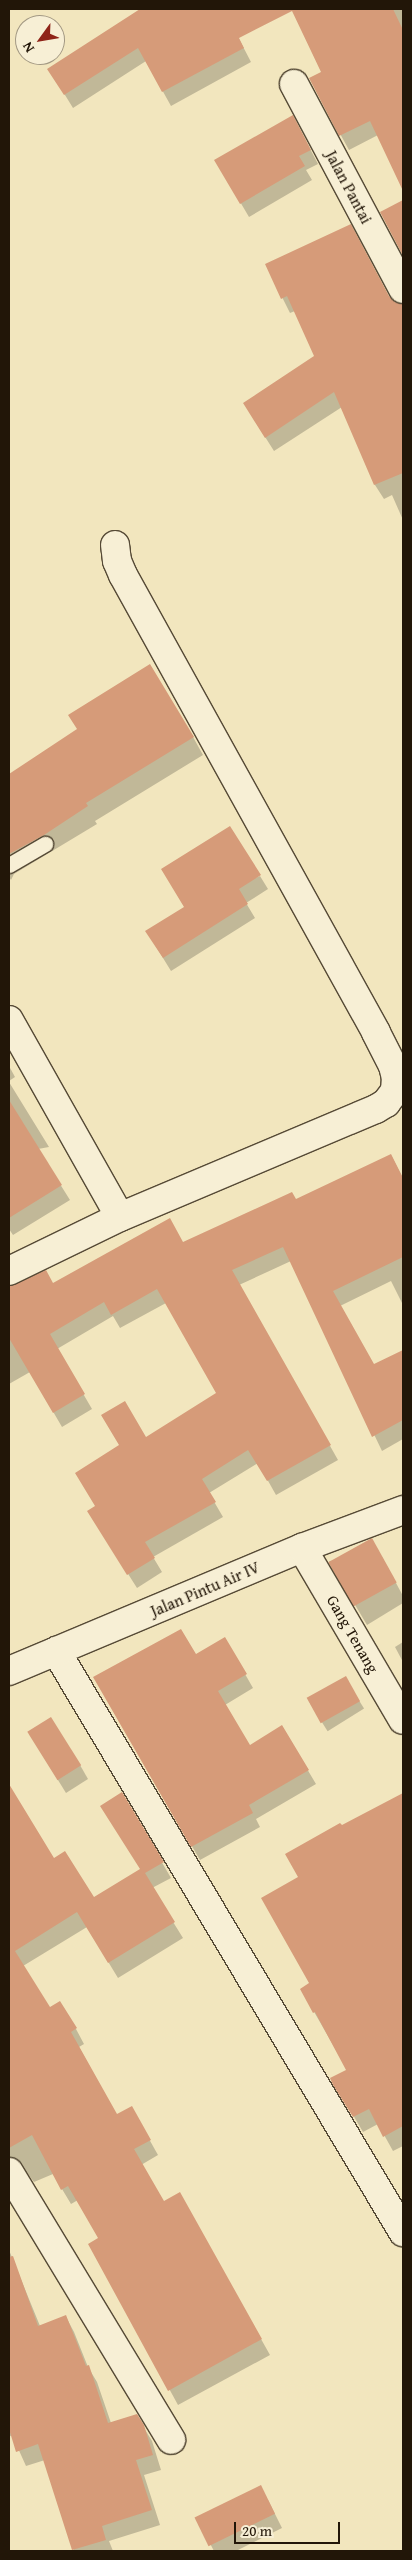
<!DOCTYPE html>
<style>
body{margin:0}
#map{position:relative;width:412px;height:2560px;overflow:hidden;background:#f2e6be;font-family:"Gentium Book Plus",serif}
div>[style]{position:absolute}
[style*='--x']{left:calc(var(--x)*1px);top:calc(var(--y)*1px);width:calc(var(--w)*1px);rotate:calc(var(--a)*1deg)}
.shadow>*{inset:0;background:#0003;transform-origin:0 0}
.building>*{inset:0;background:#d69b79;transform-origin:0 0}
.roads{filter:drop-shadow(1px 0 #564a36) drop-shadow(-1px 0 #564a36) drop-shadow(0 1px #564a36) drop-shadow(0 -1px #564a36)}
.service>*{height:15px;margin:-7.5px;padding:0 7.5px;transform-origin:7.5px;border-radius:7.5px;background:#f7efd5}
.minor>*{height:28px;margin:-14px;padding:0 14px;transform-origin:14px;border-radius:14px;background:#f7efd5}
.secondary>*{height:28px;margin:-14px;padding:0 14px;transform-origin:14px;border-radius:14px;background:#f7efd5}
span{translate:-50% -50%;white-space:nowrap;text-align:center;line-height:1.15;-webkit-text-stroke:4.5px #f7efd5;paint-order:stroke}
.street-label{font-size:16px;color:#221608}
.frame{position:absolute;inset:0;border:10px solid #221608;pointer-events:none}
.north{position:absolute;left:15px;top:15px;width:50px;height:50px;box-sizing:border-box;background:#f7efd5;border:1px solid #a29883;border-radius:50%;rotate:238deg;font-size:14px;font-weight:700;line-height:20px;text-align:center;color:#221608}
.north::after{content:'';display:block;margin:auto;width:18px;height:22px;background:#8f2418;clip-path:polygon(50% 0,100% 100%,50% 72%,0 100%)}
.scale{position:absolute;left:234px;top:2522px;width:106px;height:22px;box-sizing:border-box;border:2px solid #221608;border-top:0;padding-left:6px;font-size:15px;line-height:18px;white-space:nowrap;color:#221608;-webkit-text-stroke:4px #f7efd5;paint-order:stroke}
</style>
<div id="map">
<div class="shadow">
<div style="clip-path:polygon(142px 9px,215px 9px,225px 26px,238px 37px,251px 62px,171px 106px,146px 61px,73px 108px,49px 69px)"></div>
<div style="clip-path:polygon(292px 9px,403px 9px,403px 188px,378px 135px,349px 150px,310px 79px,322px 73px)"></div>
<div style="clip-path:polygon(300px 130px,318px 164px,306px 170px,312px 180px,249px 217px,216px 161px)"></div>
<div style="clip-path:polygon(403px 202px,403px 254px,381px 212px)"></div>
<div style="clip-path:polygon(266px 265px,390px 299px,395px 304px,403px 306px,403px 520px,392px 495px,384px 499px,375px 485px,342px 407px,274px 451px,253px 418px,316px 356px,295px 311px,290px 313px)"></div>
<div style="clip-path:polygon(78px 730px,193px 737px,203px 755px,95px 821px,97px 824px,14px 874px,11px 880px,9px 877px,9px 775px)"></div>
<div style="clip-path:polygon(260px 876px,268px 889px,246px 903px,255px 918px,171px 971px,155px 945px,186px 907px)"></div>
<div style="clip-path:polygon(9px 1066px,15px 1077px,9px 1081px)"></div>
<div style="clip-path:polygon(9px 1082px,49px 1147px,38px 1149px,70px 1200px,13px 1235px,9px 1229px)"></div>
<div style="clip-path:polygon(391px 1155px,403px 1178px,403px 1305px,391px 1281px,340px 1306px,403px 1420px,403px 1439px,382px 1451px,291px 1261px,239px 1285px,338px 1460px,276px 1495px,258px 1463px,209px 1493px,223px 1517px,153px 1557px,162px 1572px,137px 1588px,97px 1525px,97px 1506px,145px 1439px,218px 1393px,166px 1303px,120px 1328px,113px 1316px,57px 1349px,92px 1409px,62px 1427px,30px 1372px,9px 1384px,9px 1286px,53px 1285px,183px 1243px,296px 1201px)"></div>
<div style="clip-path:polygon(382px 1557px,403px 1596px,403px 1603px,367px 1625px,329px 1561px)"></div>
<div style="clip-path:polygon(225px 1639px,253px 1688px,225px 1705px,249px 1747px,282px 1727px,316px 1784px,256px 1819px,260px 1827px,200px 1860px,95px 1678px,195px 1656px)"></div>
<div style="clip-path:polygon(403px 1642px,403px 1662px,395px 1647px)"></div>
<div style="left:345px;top:1678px;width:36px;height:43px;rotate:58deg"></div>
<div style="clip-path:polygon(37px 1746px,80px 1765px,88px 1779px,66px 1793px)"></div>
<div style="clip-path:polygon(12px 1792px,54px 1860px,94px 1899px,141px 1870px,122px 1794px,171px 1878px,152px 1888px,183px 1938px,118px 1978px,87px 1927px,23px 1966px,50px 2009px,76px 2029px,84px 2044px,79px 2047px,117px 2116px,131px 2107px,158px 2155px,141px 2165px,163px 2203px,180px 2194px,270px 2355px,178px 2405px,90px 2244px,100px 2238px,78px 2200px,71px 2204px,53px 2174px,34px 2182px,27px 2173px,17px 2171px,9px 2174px,9px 2112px,25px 2104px,9px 2078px,9px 1794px)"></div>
<div style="clip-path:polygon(403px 1795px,403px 2146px,393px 2151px,378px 2124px,363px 2132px,332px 2079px,348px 2071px,301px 1989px,311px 1984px,300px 1878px,341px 1827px)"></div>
<div style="clip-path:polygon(9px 2250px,40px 2326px,66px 2317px,74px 2332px,88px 2367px,97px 2382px,111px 2423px,136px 2415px,152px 2441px,161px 2470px,144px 2475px,160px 2525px,109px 2541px,113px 2551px,74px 2551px,45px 2460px,26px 2466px,12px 2435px,9px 2437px)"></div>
<div style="clip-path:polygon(268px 2500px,282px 2528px,236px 2551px,214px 2551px,197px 2519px)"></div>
</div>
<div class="building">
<div style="clip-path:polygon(140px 9px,393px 9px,403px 30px,403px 191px,370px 121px,339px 136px,309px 78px,321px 72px,292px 11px,239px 38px,244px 48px,162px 92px,138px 48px,64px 95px,47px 69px)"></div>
<div style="clip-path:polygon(293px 115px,311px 150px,299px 156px,305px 166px,240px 204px,214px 160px)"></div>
<div style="clip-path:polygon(403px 200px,403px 256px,380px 212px)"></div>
<div style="clip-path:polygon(351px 224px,389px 296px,395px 302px,403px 304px,403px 473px,374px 485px,334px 392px,265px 438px,243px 403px,314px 356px,287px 296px,281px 299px,265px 264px)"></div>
<div style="clip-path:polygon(150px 664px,194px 737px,86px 803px,88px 806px,44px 835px,9px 854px,9px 774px,77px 729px,68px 715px)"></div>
<div style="clip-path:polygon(230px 826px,261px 875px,239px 889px,248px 904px,163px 958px,145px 931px,184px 907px,161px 869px)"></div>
<div style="clip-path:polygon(9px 1100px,62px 1185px,9px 1218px)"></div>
<div style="clip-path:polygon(391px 1154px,403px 1178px,403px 1257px,333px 1291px,374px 1364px,403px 1350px,403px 1420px,372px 1437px,283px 1247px,232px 1270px,331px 1445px,267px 1481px,248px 1450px,202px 1479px,216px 1502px,145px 1542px,155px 1558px,127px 1575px,87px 1511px,95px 1506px,75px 1473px,119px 1445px,101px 1415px,125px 1401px,146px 1437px,216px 1393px,157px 1289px,111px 1315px,104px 1302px,50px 1334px,85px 1394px,53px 1413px,9px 1338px,9px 1286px,46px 1270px,53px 1283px,170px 1218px,183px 1242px,292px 1192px,296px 1199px)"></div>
<div style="left:372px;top:1538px;width:51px;height:50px;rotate:61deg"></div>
<div style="clip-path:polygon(181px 1629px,196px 1654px,225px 1637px,247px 1674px,218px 1691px,250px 1745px,282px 1725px,309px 1770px,249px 1805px,253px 1813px,191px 1847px,93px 1677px)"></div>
<div style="left:346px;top:1676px;width:29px;height:45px;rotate:61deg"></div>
<div style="left:51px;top:1717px;width:57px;height:28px;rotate:58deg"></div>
<div style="clip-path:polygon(9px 1784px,54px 1858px,65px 1851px,94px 1897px,140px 1869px,100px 1806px,122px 1792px,164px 1862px,145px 1873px,175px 1922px,108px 1963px,77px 1912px,15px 1951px,50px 2007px,60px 2001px,77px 2028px,71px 2032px,117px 2114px,132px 2106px,151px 2140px,134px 2149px,164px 2201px,180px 2192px,262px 2339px,168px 2391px,88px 2244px,98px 2238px,68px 2186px,61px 2190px,32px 2135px,9px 2148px)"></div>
<div style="clip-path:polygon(403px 1793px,403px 2126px,383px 2137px,369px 2109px,353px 2117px,333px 2085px,330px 2078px,346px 2070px,315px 2012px,313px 2013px,300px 1989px,309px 1983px,261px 1898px,298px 1877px,285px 1854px,340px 1823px,342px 1825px)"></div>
<div style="clip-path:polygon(13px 2256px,38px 2326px,66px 2315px,86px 2366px,89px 2365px,108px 2423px,137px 2414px,144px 2425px,153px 2455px,136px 2460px,152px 2510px,102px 2526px,106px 2540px,72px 2550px,38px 2444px,16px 2452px,9px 2429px,9px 2257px)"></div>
<div style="left:261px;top:2485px;width:32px;height:74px;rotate:64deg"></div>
</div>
<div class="roads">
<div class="service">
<div style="--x:9;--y:865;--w:42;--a:-30.3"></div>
</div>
<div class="minor">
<div style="--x:294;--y:84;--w:232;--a:62"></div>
<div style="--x:9;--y:1020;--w:226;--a:60.6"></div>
<div style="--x:9;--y:1271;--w:123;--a:-25.9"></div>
<div style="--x:120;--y:1217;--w:278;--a:-22.9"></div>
<div style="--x:376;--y:1109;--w:12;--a:-31"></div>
<div style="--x:386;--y:1103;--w:15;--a:-53"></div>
<div style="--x:395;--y:1091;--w:13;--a:-86"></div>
<div style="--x:396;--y:1078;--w:12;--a:-104"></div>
<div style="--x:393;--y:1066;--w:38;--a:-117"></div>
<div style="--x:376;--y:1032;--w:522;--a:-118.97"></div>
<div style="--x:123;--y:575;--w:15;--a:-113"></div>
<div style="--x:117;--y:561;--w:16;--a:-97"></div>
<div style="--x:302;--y:1548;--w:199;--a:59.6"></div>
<div style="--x:56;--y:1651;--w:677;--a:59.15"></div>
<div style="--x:9;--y:2172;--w:313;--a:58.8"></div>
</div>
<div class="secondary">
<div style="--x:9;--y:1671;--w:318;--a:-22.8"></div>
<div style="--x:302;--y:1548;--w:108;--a:-20.6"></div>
</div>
</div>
<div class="street-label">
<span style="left:349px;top:187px;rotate:62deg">Jalan Pantai</span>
<span style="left:205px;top:1589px;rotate:-23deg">Jalan Pintu Air IV</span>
<span style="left:353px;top:1634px;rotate:60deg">Gang Tenang</span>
</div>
<div class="frame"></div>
<div class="north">N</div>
<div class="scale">20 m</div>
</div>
